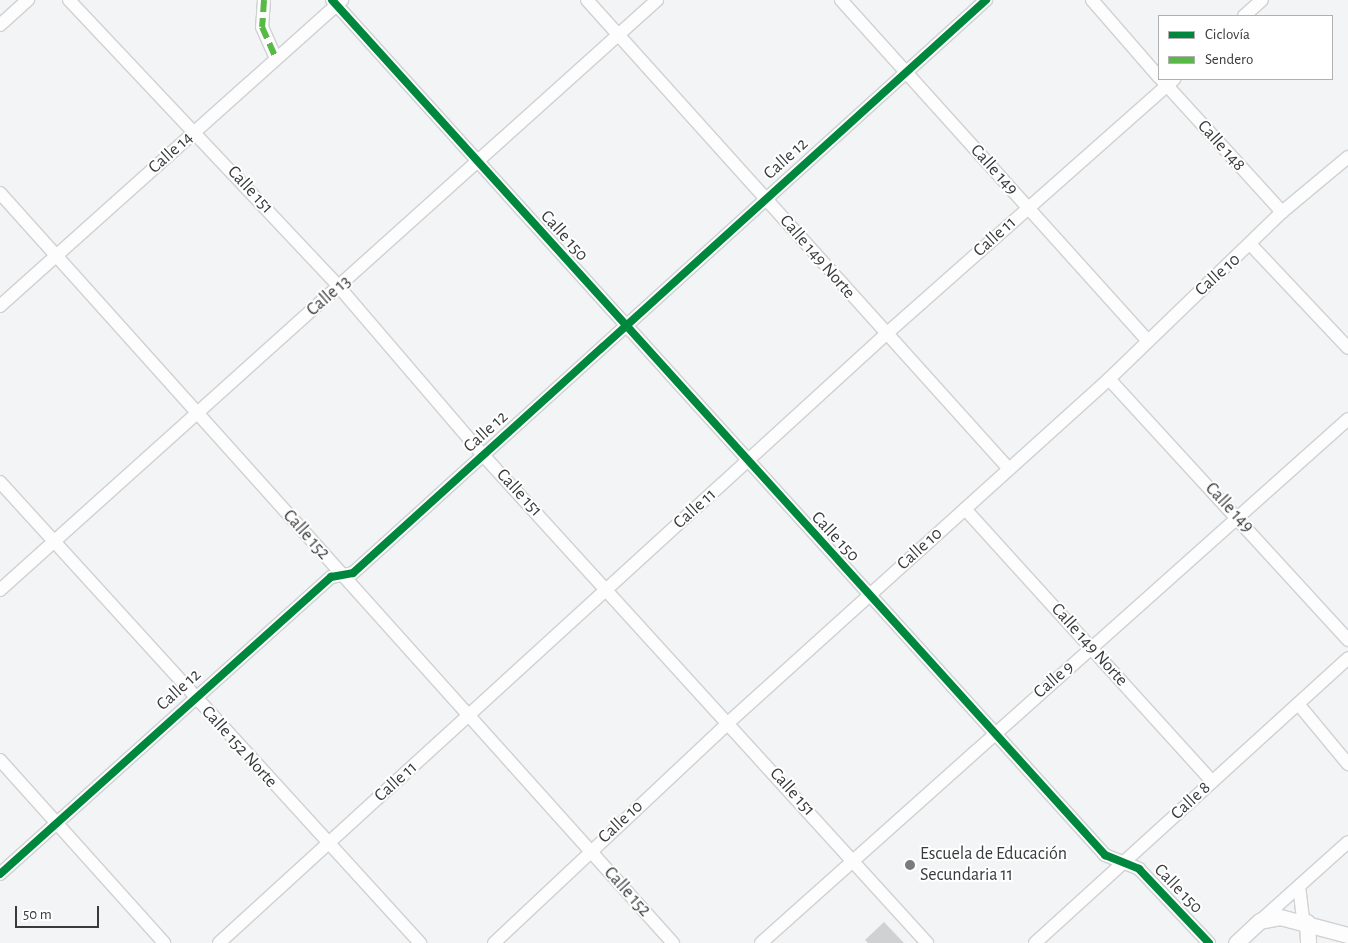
<!DOCTYPE html>
<meta charset="utf-8">
<style>
body{margin:0}
#map{position:relative;width:1348px;height:943px;overflow:hidden;background:#f2f4f6;font-family:"Alegreya Sans",sans-serif}
div>[style]{position:absolute}
[style*='--x']{left:calc(var(--x)*1px);top:calc(var(--y)*1px);width:calc(var(--w)*1px);rotate:calc(var(--a)*1deg)}
.building>*{inset:0;background:#cfd1d2}
.roads{filter:drop-shadow(1px 0 #d0d1d2) drop-shadow(-1px 0 #d0d1d2) drop-shadow(0 1px #d0d1d2) drop-shadow(0 -1px #d0d1d2)}
.minor>*{height:12px;margin:-6px;padding:0 6px;transform-origin:6px;border-radius:6px;background:#fdfdfe}
.major>*{height:15px;margin:-7.5px;padding:0 7.5px;transform-origin:7.5px;border-radius:7.5px;background:#fdfdfe}
.quiet>*{height:6px;margin-top:-3px;transform-origin:0;background:repeating-linear-gradient(90deg,#58b947 0 12px,transparent 0 18px)}
.cycleway>*{height:8px;margin:-4px;padding:0 4px;transform-origin:4px;border-radius:4px;background:#00873e}
.dots>*{width:14px;height:14px;translate:-50% -50%;box-sizing:border-box;border:2px solid #fff;border-radius:50%}
span{translate:-50% -50%;white-space:nowrap;text-align:center;line-height:1.15;-webkit-text-stroke:4px #fff;paint-order:stroke}
.street-label{font-size:18px;color:#393a3b}
.poi-label{font-size:18px;color:#393a3b}
.left{translate:0 -50%;text-align:left}
.legend{position:absolute;left:1158px;top:15px;width:175px;height:65px;box-sizing:border-box;background:#fff;border:1px solid #b0b0b1;margin:0;padding:6px 9px;list-style:none;font-size:15px;color:#393a3b}
.legend li{display:flex;align-items:center;gap:10px;height:25px}
.legend b{width:25px;border:1px solid #b0b0b1}
.scale{position:absolute;left:15px;top:906px;width:84px;height:22px;box-sizing:border-box;border:2px solid #393a3b;border-top:0;padding-left:6px;font-size:15px;line-height:18px;white-space:nowrap;color:#393a3b;-webkit-text-stroke:4px #fff;paint-order:stroke}
</style>
<div id="map">
<div class="building">
<div style="clip-path:polygon(884px 922px,904px 943px,868px 943px,865px 940px)"></div>
</div>
<div class="roads">
<div class="minor">
<div style="--x:69;--y:0;--w:394;--a:46.7"></div>
<div style="--x:339;--y:287;--w:221;--a:49.4"></div>
<div style="--x:483;--y:455;--w:660;--a:47.7"></div>
<div style="--x:264;--y:0;--w:27;--a:94"></div>
<div style="--x:262;--y:27;--w:34;--a:66"></div>
<div style="--x:332;--y:0;--w:1153;--a:47.88"></div>
<div style="--x:1105;--y:855;--w:37;--a:22"></div>
<div style="--x:1139;--y:869;--w:102;--a:46.6"></div>
<div style="--x:587;--y:0;--w:631;--a:48.02"></div>
<div style="--x:841;--y:0;--w:457;--a:48"></div>
<div style="--x:1092;--y:0;--w:102;--a:49"></div>
<div style="--x:1244;--y:16;--w:24;--a:-42"></div>
<div style="--x:0;--y:25;--w:38;--a:-42"></div>
<div style="--x:1161;--y:79;--w:180;--a:47.7"></div>
<div style="--x:0;--y:193;--w:1008;--a:48.1"></div>
<div style="--x:1251;--y:245;--w:141;--a:46.7"></div>
<div style="--x:0;--y:306;--w:459;--a:-41.8"></div>
<div style="--x:1109;--y:379;--w:354;--a:47.5"></div>
<div style="--x:0;--y:482;--w:624;--a:47.66"></div>
<div style="--x:965;--y:509;--w:367;--a:47.8"></div>
<div style="--x:0;--y:590;--w:883;--a:-41.92"></div>
<div style="--x:1299;--y:705;--w:77;--a:50.3"></div>
<div style="--x:0;--y:760;--w:246;--a:48.1"></div>
<div style="--x:0;--y:874;--w:445;--a:-41.9"></div>
<div style="--x:331;--y:577;--w:22;--a:-10"></div>
<div style="--x:353;--y:573;--w:854;--a:-42.15"></div>
<div style="--x:1299;--y:886;--w:35;--a:83"></div>
<div style="--x:1260;--y:921;--w:118;--a:-41.9"></div>
<div style="--x:219;--y:943;--w:902;--a:-42.39"></div>
<div style="--x:885;--y:335;--w:386;--a:-41.5"></div>
<div style="--x:494;--y:943;--w:323;--a:-43.2"></div>
<div style="--x:729;--y:722;--w:512;--a:-42.07"></div>
<div style="--x:1109;--y:379;--w:240;--a:-44"></div>
<div style="--x:1282;--y:212;--w:86;--a:-39.8"></div>
<div style="--x:761;--y:943;--w:787;--a:-41.75"></div>
<div style="--x:1035;--y:943;--w:423;--a:-42.3"></div>
</div>
<div class="major">
<div style="--x:1307;--y:922;--w:21;--a:87"></div>
<div style="--x:1236;--y:943;--w:33;--a:-43"></div>
<div style="--x:1260;--y:921;--w:20;--a:-11"></div>
<div style="--x:1280;--y:917;--w:70;--a:14.8"></div>
</div>
</div>
<div class="quiet">
<div style="--x:264;--y:0;--w:27;--a:94"></div>
<div style="--x:262;--y:27;--w:34;--a:66"></div>
</div>
<div class="cycleway">
<div style="--x:332;--y:0;--w:1153;--a:47.88"></div>
<div style="--x:1105;--y:855;--w:37;--a:22"></div>
<div style="--x:1139;--y:869;--w:102;--a:46.6"></div>
<div style="--x:0;--y:874;--w:445;--a:-41.9"></div>
<div style="--x:331;--y:577;--w:22;--a:-10"></div>
<div style="--x:353;--y:573;--w:854;--a:-42.15"></div>
</div>
<div class="dots">
<div style="left:910px;top:865px;background:#7a7b7c"></div>
</div>
<div class="street-label">
<span style="left:1221px;top:146px;rotate:48deg">Calle 148</span>
<span style="left:171px;top:153px;rotate:-42deg">Calle 14</span>
<span style="left:786px;top:159px;rotate:-42deg">Calle 12</span>
<span style="left:994px;top:170px;rotate:48deg">Calle 149</span>
<span style="left:250px;top:190px;rotate:47deg">Calle 151</span>
<span style="left:564px;top:236px;rotate:48deg">Calle 150</span>
<span style="left:995px;top:237px;rotate:-42deg">Calle 11</span>
<span style="left:817px;top:257px;rotate:49deg">Calle 149 Norte</span>
<span style="left:1218px;top:275px;rotate:-42deg">Calle 10</span>
<span style="left:329px;top:296px;rotate:-41deg">Calle 13</span>
<span style="left:486px;top:432px;rotate:-42deg">Calle 12</span>
<span style="left:519px;top:493px;rotate:47deg">Calle 151</span>
<span style="left:1229px;top:508px;rotate:47deg">Calle 149</span>
<span style="left:695px;top:509px;rotate:-42deg">Calle 11</span>
<span style="left:306px;top:535px;rotate:48deg">Calle 152</span>
<span style="left:835px;top:537px;rotate:47deg">Calle 150</span>
<span style="left:920px;top:549px;rotate:-42deg">Calle 10</span>
<span style="left:1089px;top:645px;rotate:48deg">Calle 149 Norte</span>
<span style="left:1054px;top:680px;rotate:-41deg">Calle 9</span>
<span style="left:179px;top:690px;rotate:-42deg">Calle 12</span>
<span style="left:239px;top:747px;rotate:48deg">Calle 152 Norte</span>
<span style="left:396px;top:782px;rotate:-42deg">Calle 11</span>
<span style="left:792px;top:792px;rotate:48deg">Calle 151</span>
<span style="left:1191px;top:801px;rotate:-43deg">Calle 8</span>
<span style="left:621px;top:822px;rotate:-43deg">Calle 10</span>
<span style="left:1178px;top:889px;rotate:46deg">Calle 150</span>
<span style="left:627px;top:892px;rotate:48deg">Calle 152</span>
</div>
<div class="poi-label">
<span class="left" style="left:920px;top:865px">Escuela de Educación<br>Secundaria 11</span>
</div>
<ul class="legend">
<li><b style="height:6px;background:#00873e"></b>Ciclovía</li>
<li><b style="height:6px;background:#58b947"></b>Sendero</li>
</ul>
<div class="scale">50 m</div>
</div>
